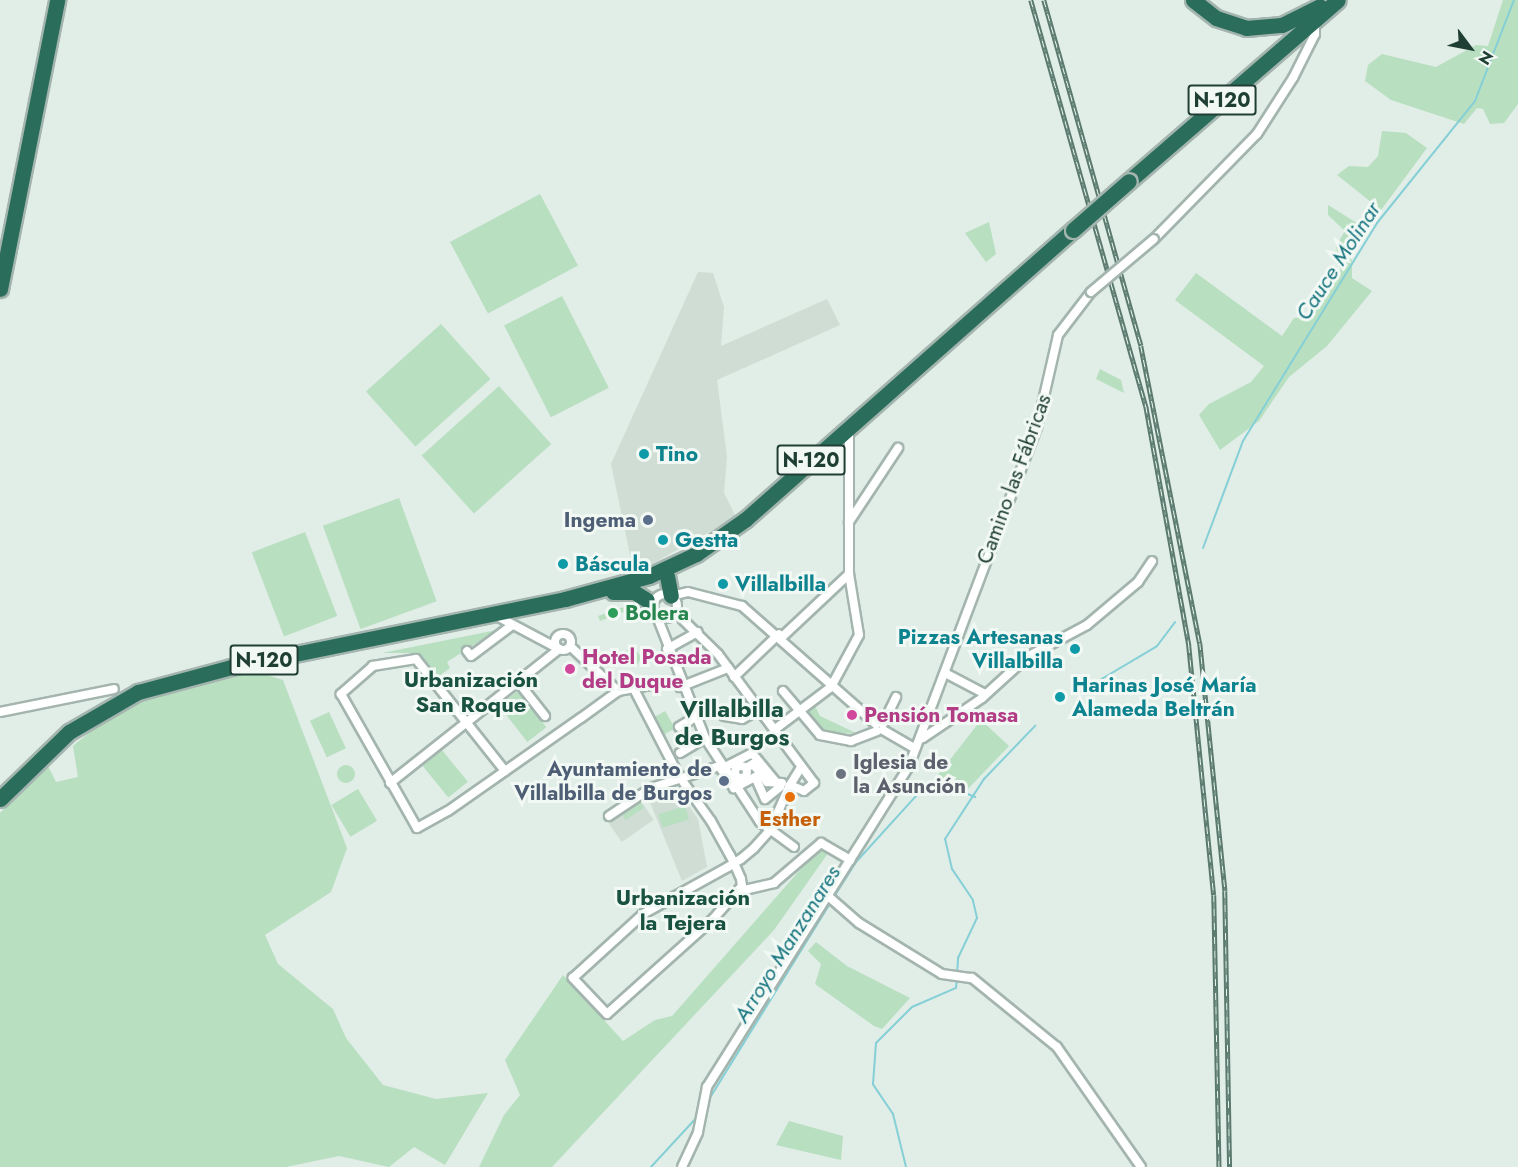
<!DOCTYPE html>
<meta charset="utf-8">
<style>
body{margin:0}
#map{position:relative;width:1518px;height:1167px;overflow:hidden;background:#e1ede7;font-family:Jost,sans-serif}
div>[style]{position:absolute}
[style*='--x']{left:calc(var(--x)*1px);top:calc(var(--y)*1px);width:calc(var(--w)*1px);rotate:calc(var(--a)*1deg)}
.built>*{inset:0;background:#cfddd5;transform-origin:0 0}
.green>*{inset:0;background:#b8dfc0;transform-origin:0 0}
.round{border-radius:50%}
.stream>*{height:2px;margin:-1px;padding:0 1px;transform-origin:1px;border-radius:1px;background:#85cfd6}
.roads{filter:drop-shadow(2px 0 #a3b5ae) drop-shadow(-2px 0 #a3b5ae) drop-shadow(0 2px #a3b5ae) drop-shadow(0 -2px #a3b5ae)}
.street>*{height:8px;margin:-4px;padding:0 4px;transform-origin:4px;border-radius:4px;background:#fff}
.street>.ring{margin:-4px;padding:0;box-sizing:content-box;background:none;border:8px solid #fff;border-radius:50%}
.highway>*{height:15px;margin:-7.5px;padding:0 7.5px;transform-origin:7.5px;border-radius:7.5px;background:#2a6d5a}
.rail>*{height:4.5px;margin-top:-2.25px;transform-origin:0;background:repeating-linear-gradient(90deg,#f2f9f5 0 7px,#5a7a6f 0 14px);box-sizing:border-box;border-block:2px solid #5a7a6f}
.bridges{filter:drop-shadow(2px 0 #a3b5ae) drop-shadow(-2px 0 #a3b5ae) drop-shadow(0 2px #a3b5ae) drop-shadow(0 -2px #a3b5ae)}
.street-bridge>*{height:8px;margin:-4px;padding:0 4px;transform-origin:4px;border-radius:4px;background:#fff}
.highway-bridge>*{height:15px;margin:-7.5px;padding:0 7.5px;transform-origin:7.5px;border-radius:7.5px;background:#2a6d5a}
.dots>*{width:16px;height:16px;translate:-50% -50%;box-sizing:border-box;border:3px solid #f2f9f5;border-radius:50%}
span{translate:-50% -50%;white-space:nowrap;text-align:center;line-height:1.15;-webkit-text-stroke:6px #f2f9f5;paint-order:stroke}
.shield-label span{padding:2px 4px;background:#f2f9f5;border:2px solid;border-radius:4px;-webkit-text-stroke-width:0}
.shield-label{font-size:20px;color:#203f34;font-weight:700}
.culture-label{font-size:21px;color:#0d838f;font-weight:700}
.left{translate:0 -50%;text-align:left}
.right{translate:-100% -50%;text-align:right}
.street-label{font-size:21px;color:#203f34}
.service-label{font-size:21px;color:#4e5e75;font-weight:700}
.leisure-label{font-size:21px;color:#27864d;font-weight:700}
.hotel-label{font-size:21px;color:#b23c85;font-weight:700}
.worship-label{font-size:21px;color:#5b616d;font-weight:700}
.food-label{font-size:21px;color:#c56008;font-weight:700}
.water-label{font-size:22px;color:#16747f;font-style:italic}
.neighbourhood-label{font-size:22px;color:#1a5241;font-weight:700}
.quarter-label{font-size:24px;color:#1a5241;font-weight:700}
.north{position:absolute;left:1440px;top:18px;width:60px;height:60px;-webkit-text-stroke:4px #f2f9f5;paint-order:stroke;rotate:122deg;font-size:16px;font-weight:700;line-height:24px;text-align:center;color:#203f34}
.north::after{content:'';display:block;margin:auto;width:21px;height:27px;background:#203f34;clip-path:polygon(50% 0,100% 100%,50% 72%,0 100%)}
</style>
<div id="map">
<div class="built">
<div style="clip-path:polygon(698px 272px,713px 273px,724px 307px,721px 346px,827px 299px,840px 325px,717px 380px,727px 457px,724px 493px,736px 517px,634px 574px,611px 464px)"></div>
<div style="clip-path:polygon(673px 784px,698px 819px,707px 867px,682px 881px,647px 795px)"></div>
<div style="left:640px;top:800px;width:24px;height:39px;rotate:55deg"></div>
</div>
<div class="green">
<div style="clip-path:polygon(1503px 0,1518px 0,1518px 104px,1504px 123px,1490px 124px,1483px 109px,1477px 108px,1464px 124px,1391px 100px,1365px 81px,1368px 65px,1382px 54px,1436px 67px,1476px 45px,1488px 46px)"></div>
<div style="clip-path:polygon(1382px 131px,1406px 133px,1427px 148px,1381px 210px,1337px 175px,1349px 166px,1368px 167px,1378px 156px)"></div>
<div style="left:540px;top:194px;width:81px;height:102px;rotate:62deg"></div>
<div style="clip-path:polygon(1328px 205px,1368px 230px,1352px 256px,1352px 278px,1372px 291px,1327px 346px,1289px 377px,1259px 421px,1220px 450px,1199px 415px,1209px 404px,1251px 382px,1264px 366px,1175px 300px,1196px 273px,1282px 336px,1294px 318px,1308px 317px,1341px 274px,1336px 246px,1345px 231px,1328px 215px)"></div>
<div style="clip-path:polygon(989px 222px,996px 254px,986px 262px,965px 233px)"></div>
<div style="left:562px;top:296px;width:103px;height:65px;rotate:63deg"></div>
<div style="left:441px;top:324px;width:74px;height:101px;rotate:48deg"></div>
<div style="clip-path:polygon(1100px 369px,1121px 380px,1124px 393px,1096px 379px)"></div>
<div style="left:499px;top:386px;width:78px;height:104px;rotate:48deg"></div>
<div style="left:399px;top:498px;width:110px;height:81px;rotate:70deg"></div>
<div style="left:305px;top:532px;width:90px;height:57px;rotate:69deg"></div>
<div style="clip-path:polygon(627px 606px,629px 610px,600px 621px,598px 616px)"></div>
<div style="clip-path:polygon(497px 630px,447px 662px,450px 668px,439px 676px,419px 653px,382px 653px)"></div>
<div class="round" style="left:622px;top:649px;width:18px;height:18px"></div>
<div style="clip-path:polygon(255px 671px,283px 680px,347px 848px,331px 892px,265px 935px,278px 964px,333px 1009px,346px 1038px,383px 1085px,436px 1099px,488px 1093px,445px 1165px,414px 1147px,389px 1167px,339px 1156px,286px 1167px,0 1167px,0 813px,47px 764px,56px 782px,78px 777px,73px 746px,108px 717px,148px 697px)"></div>
<div style="left:518px;top:691px;width:46px;height:24px;rotate:52deg"></div>
<div style="clip-path:polygon(815px 706px,820px 716px,858px 734px,822px 731px,807px 713px)"></div>
<div style="left:665px;top:711px;width:20px;height:15px;rotate:60deg"></div>
<div style="left:329px;top:712px;width:40px;height:21px;rotate:65deg"></div>
<div style="clip-path:polygon(981px 720px,1009px 746px,964px 793px,938px 775px)"></div>
<div style="left:442px;top:750px;width:41px;height:25px;rotate:51deg"></div>
<div class="round" style="left:337px;top:765px;width:18px;height:18px"></div>
<div style="left:358px;top:789px;width:37px;height:31px;rotate:59deg"></div>
<div style="left:640px;top:802px;width:7px;height:22px;rotate:56deg"></div>
<div style="left:685px;top:806px;width:14px;height:28px;rotate:73deg"></div>
<div style="clip-path:polygon(820px 847px,831px 849px,774px 930px,552px 1167px,479px 1167px,504px 1115px,520px 1095px,505px 1060px,563px 975px,623px 1041px,655px 1020px,672px 1016px)"></div>
<div style="clip-path:polygon(816px 942px,847px 966px,910px 998px,882px 1029px,874px 1026px,815px 984px,821px 964px,808px 951px)"></div>
<div style="clip-path:polygon(789px 1121px,843px 1136px,841px 1160px,776px 1145px)"></div>
</div>
<div class="stream">
<div style="--x:1203;--y:548;--w:114;--a:-69.5"></div>
<div style="--x:1243;--y:441;--w:256;--a:-58.4"></div>
<div style="--x:1377;--y:223;--w:156;--a:-51.2"></div>
<div style="--x:1475;--y:101;--w:108;--a:-68.9"></div>
<div style="--x:1078;--y:693;--w:92;--a:-30.7"></div>
<div style="--x:1157;--y:646;--w:30;--a:-53"></div>
<div style="--x:834;--y:897;--w:41;--a:-57.8"></div>
<div style="--x:856;--y:862;--w:91;--a:-47.7"></div>
<div style="--x:917;--y:795;--w:24;--a:-33"></div>
<div style="--x:937;--y:782;--w:41;--a:21.5"></div>
<div style="--x:957;--y:974;--w:16;--a:-86"></div>
<div style="--x:958;--y:958;--w:44;--a:-64.6"></div>
<div style="--x:977;--y:918;--w:18;--a:-103"></div>
<div style="--x:973;--y:900;--w:37;--a:-124"></div>
<div style="--x:952;--y:869;--w:31;--a:-103"></div>
<div style="--x:945;--y:839;--w:72;--a:-57"></div>
<div style="--x:984;--y:779;--w:74;--a:-46.1"></div>
<div style="--x:708;--y:1101;--w:234;--a:-58.3"></div>
<div style="--x:651;--y:1167;--w:69;--a:-47.3"></div>
<div style="--x:906;--y:1167;--w:55;--a:-103.8"></div>
<div style="--x:893;--y:1114;--w:36;--a:-124"></div>
<div style="--x:873;--y:1084;--w:41;--a:-85.8"></div>
<div style="--x:876;--y:1043;--w:51;--a:-45"></div>
<div style="--x:912;--y:1007;--w:48;--a:-23.4"></div>
<div style="--x:956;--y:988;--w:9;--a:-84"></div>
</div>
<div class="roads">
<div class="street">
<div style="--x:1154;--y:239;--w:147;--a:-45.6"></div>
<div style="--x:1257;--y:134;--w:67;--a:-57.3"></div>
<div style="--x:1293;--y:78;--w:49;--a:-63.4"></div>
<div style="--x:1315;--y:34;--w:14;--a:-90"></div>
<div style="--x:849;--y:522;--w:89;--a:-56.5"></div>
<div class="ring" style="left:653px;top:594px;width:16px;height:16px"></div>
<div style="--x:671;--y:596;--w:17;--a:-13"></div>
<div style="--x:688;--y:592;--w:56;--a:14.5"></div>
<div style="--x:742;--y:606;--w:179;--a:41.4"></div>
<div style="--x:493;--y:614;--w:72;--a:28"></div>
<div style="--x:656;--y:614;--w:133;--a:68.4"></div>
<div style="--x:705;--y:738;--w:100;--a:56.8"></div>
<div style="--x:760;--y:822;--w:42;--a:36.3"></div>
<div class="ring" style="left:555px;top:634px;width:8px;height:8px"></div>
<div style="--x:782;--y:637;--w:92;--a:-43.2"></div>
<div style="--x:570;--y:646;--w:66;--a:43.2"></div>
<div style="--x:667;--y:649;--w:35;--a:-29"></div>
<div style="--x:467;--y:651;--w:6;--a:51"></div>
<div style="--x:471;--y:656;--w:50;--a:-36.9"></div>
<div style="--x:947;--y:674;--w:43;--a:27.8"></div>
<div style="--x:734;--y:677;--w:62;--a:-43.7"></div>
<div style="--x:519;--y:683;--w:42;--a:51.8"></div>
<div style="--x:680;--y:687;--w:52;--a:-21.6"></div>
<div style="--x:634;--y:689;--w:98;--a:62.7"></div>
<div style="--x:679;--y:776;--w:55;--a:54.6"></div>
<div style="--x:711;--y:821;--w:39;--a:61"></div>
<div style="--x:730;--y:855;--w:9;--a:63"></div>
<div style="--x:734;--y:863;--w:17;--a:66"></div>
<div style="--x:741;--y:879;--w:7;--a:82"></div>
<div style="--x:742;--y:886;--w:44;--a:131.3"></div>
<div style="--x:713;--y:919;--w:142;--a:138.1"></div>
<div style="--x:607;--y:1014;--w:50;--a:-133.4"></div>
<div style="--x:573;--y:978;--w:95;--a:-42.4"></div>
<div style="--x:643;--y:914;--w:97;--a:-28.9"></div>
<div style="--x:728;--y:867;--w:7;--a:-34"></div>
<div style="--x:734;--y:863;--w:8;--a:-30"></div>
<div style="--x:741;--y:859;--w:17;--a:-40"></div>
<div style="--x:754;--y:848;--w:24;--a:-48"></div>
<div style="--x:770;--y:830;--w:49;--a:-66"></div>
<div style="--x:790;--y:785;--w:15;--a:23"></div>
<div style="--x:804;--y:791;--w:13;--a:-39"></div>
<div style="--x:814;--y:783;--w:161;--a:-126.7"></div>
<div style="--x:718;--y:654;--w:60;--a:-135.7"></div>
<div style="--x:783;--y:691;--w:57;--a:49.9"></div>
<div style="--x:820;--y:735;--w:32;--a:11"></div>
<div style="--x:851;--y:741;--w:28;--a:-21"></div>
<div style="--x:0;--y:712;--w:116;--a:-11.4"></div>
<div style="--x:724;--y:716;--w:18;--a:9"></div>
<div style="--x:742;--y:719;--w:18;--a:-29"></div>
<div style="--x:883;--y:724;--w:30;--a:-64"></div>
<div style="--x:679;--y:727;--w:17;--a:-31"></div>
<div style="--x:774;--y:730;--w:71;--a:-37"></div>
<div style="--x:831;--y:687;--w:59;--a:-61.7"></div>
<div style="--x:859;--y:635;--w:62;--a:-99.3"></div>
<div style="--x:849;--y:574;--w:145;--a:-90"></div>
<div style="--x:883;--y:730;--w:36;--a:30"></div>
<div style="--x:923;--y:738;--w:71;--a:-34.1"></div>
<div style="--x:982;--y:698;--w:61;--a:-42.3"></div>
<div style="--x:1027;--y:657;--w:68;--a:-28.1"></div>
<div style="--x:1087;--y:625;--w:67;--a:-40.1"></div>
<div style="--x:1138;--y:582;--w:25;--a:-56"></div>
<div style="--x:680;--y:753;--w:29;--a:-31"></div>
<div style="--x:752;--y:753;--w:44;--a:50.5"></div>
<div style="--x:780;--y:787;--w:19;--a:141"></div>
<div style="--x:765;--y:799;--w:24;--a:-114"></div>
<div style="--x:755;--y:777;--w:24;--a:152"></div>
<div style="--x:734;--y:788;--w:23;--a:-124"></div>
<div style="--x:721;--y:769;--w:35;--a:-27"></div>
<div class="ring" style="left:735px;top:766px;width:4px;height:4px"></div>
<div style="--x:746;--y:768;--w:8;--a:-30"></div>
<div style="--x:753;--y:764;--w:23;--a:52"></div>
<div style="--x:767;--y:782;--w:15;--a:4"></div>
<div style="--x:505;--y:771;--w:143;--a:-128.5"></div>
<div style="--x:416;--y:659;--w:44;--a:170.8"></div>
<div style="--x:373;--y:666;--w:43;--a:138.8"></div>
<div style="--x:341;--y:694;--w:154;--a:60.4"></div>
<div style="--x:417;--y:828;--w:35;--a:-29"></div>
<div style="--x:448;--y:811;--w:162;--a:-35"></div>
<div style="--x:581;--y:718;--w:46;--a:-36.1"></div>
<div style="--x:618;--y:691;--w:61;--a:-10.4"></div>
<div style="--x:390;--y:783;--w:216;--a:-38.4"></div>
<div style="--x:790;--y:785;--w:19;--a:-58"></div>
<div style="--x:609;--y:816;--w:50;--a:-33.7"></div>
<div style="--x:651;--y:788;--w:75;--a:-17.9"></div>
<div style="--x:740;--y:891;--w:35;--a:-13"></div>
<div style="--x:774;--y:883;--w:62;--a:-40.4"></div>
<div style="--x:821;--y:843;--w:34;--a:30"></div>
<div style="--x:828;--y:896;--w:41;--a:41.1"></div>
<div style="--x:859;--y:923;--w:97;--a:31.6"></div>
<div style="--x:942;--y:974;--w:30;--a:8"></div>
<div style="--x:972;--y:978;--w:109;--a:39.1"></div>
<div style="--x:1057;--y:1047;--w:146;--a:55"></div>
<div style="--x:682;--y:1167;--w:38;--a:-65"></div>
<div style="--x:698;--y:1132;--w:46;--a:-78.7"></div>
<div style="--x:707;--y:1087;--w:379;--a:-57.8"></div>
<div style="--x:909;--y:766;--w:362;--a:-69.3"></div>
<div style="--x:1037;--y:427;--w:94;--a:-77.1"></div>
<div style="--x:1058;--y:335;--w:54;--a:-52.5"></div>
</div>
<div class="highway">
<div style="--x:1193;--y:0;--w:29;--a:38"></div>
<div style="--x:1216;--y:18;--w:32;--a:18"></div>
<div style="--x:1246;--y:28;--w:36;--a:-5"></div>
<div style="--x:1282;--y:25;--w:42;--a:-26.6"></div>
<div style="--x:1129;--y:181;--w:276;--a:-40.9"></div>
<div style="--x:0;--y:289;--w:295;--a:-78.8"></div>
<div style="--x:667;--y:576;--w:20;--a:79"></div>
<div style="--x:613;--y:592;--w:21;--a:0"></div>
<div style="--x:634;--y:592;--w:15;--a:32"></div>
<div style="--x:0;--y:799;--w:96;--a:-44.2"></div>
<div style="--x:69;--y:732;--w:80;--a:-30.1"></div>
<div style="--x:138;--y:692;--w:96;--a:-15"></div>
<div style="--x:231;--y:667;--w:341;--a:-11.5"></div>
<div style="--x:565;--y:599;--w:87;--a:-15.3"></div>
<div style="--x:649;--y:576;--w:52;--a:-25.1"></div>
<div style="--x:696;--y:554;--w:61;--a:-35"></div>
<div style="--x:746;--y:519;--w:436;--a:-41.5"></div>
</div>
</div>
<div class="rail">
<div style="--x:1031;--y:0;--w:422;--a:74.2"></div>
<div style="--x:1146;--y:406;--w:244;--a:79.8"></div>
<div style="--x:1189;--y:646;--w:250;--a:84.3"></div>
<div style="--x:1214;--y:895;--w:272;--a:88.9"></div>
<div style="--x:1044;--y:0;--w:359;--a:74.3"></div>
<div style="--x:1141;--y:346;--w:303;--a:78.8"></div>
<div style="--x:1200;--y:643;--w:249;--a:84.2"></div>
<div style="--x:1225;--y:891;--w:276;--a:89"></div>
</div>
<div class="bridges">
<div class="street-bridge">
<div style="--x:1091;--y:292;--w:82;--a:-40.1"></div>
</div>
<div class="highway-bridge">
<div style="--x:1073;--y:230;--w:74;--a:-41.2"></div>
</div>
</div>
<div class="dots">
<div style="left:644px;top:454px;background:#0f9aa8"></div>
<div style="left:648px;top:520px;background:#5c6f8a"></div>
<div style="left:663px;top:540px;background:#0f9aa8"></div>
<div style="left:563px;top:564px;background:#0f9aa8"></div>
<div style="left:723px;top:584px;background:#0f9aa8"></div>
<div style="left:613px;top:613px;background:#2e9e5b"></div>
<div style="left:1075px;top:649px;background:#0f9aa8"></div>
<div style="left:570px;top:669px;background:#d1479c"></div>
<div style="left:1060px;top:697px;background:#0f9aa8"></div>
<div style="left:852px;top:715px;background:#d1479c"></div>
<div style="left:841px;top:774px;background:#6b7280"></div>
<div style="left:724px;top:781px;background:#5c6f8a"></div>
<div style="left:790px;top:797px;background:#e8710a"></div>
</div>
<div class="shield-label">
<span style="left:1222px;top:100px">N-120</span>
<span style="left:811px;top:460px">N-120</span>
<span style="left:264px;top:660px">N-120</span>
</div>
<div class="culture-label">
<span class="left" style="left:656px;top:454px">Tino</span>
<span class="left" style="left:675px;top:540px">Gestta</span>
<span class="left" style="left:575px;top:564px">Báscula</span>
<span class="left" style="left:735px;top:584px">Villalbilla</span>
<span class="right" style="left:1063px;top:649px">Pizzas Artesanas<br>Villalbilla</span>
<span class="left" style="left:1072px;top:697px">Harinas José María<br>Alameda Beltrán</span>
</div>
<div class="street-label">
<span style="left:1014px;top:479px;rotate:-70deg">Camino las Fábricas</span>
</div>
<div class="service-label">
<span class="right" style="left:636px;top:520px">Ingema</span>
<span class="right" style="left:712px;top:781px">Ayuntamiento de<br>Villalbilla de Burgos</span>
</div>
<div class="leisure-label">
<span class="left" style="left:625px;top:613px">Bolera</span>
</div>
<div class="hotel-label">
<span class="left" style="left:582px;top:669px">Hotel Posada<br>del Duque</span>
<span class="left" style="left:864px;top:715px">Pensión Tomasa</span>
</div>
<div class="worship-label">
<span class="left" style="left:853px;top:774px">Iglesia de<br>la Asunción</span>
</div>
<div class="food-label">
<span style="left:790px;top:819px">Esther</span>
</div>
<div class="water-label">
<span style="left:1338px;top:261px;rotate:-57deg">Cauce Molinar</span>
<span style="left:787px;top:944px;rotate:-58deg">Arroyo Manzanares</span>
</div>
<div class="neighbourhood-label">
<span style="left:471px;top:692px">Urbanización<br>San Roque</span>
<span style="left:683px;top:910px">Urbanización<br>la Tejera</span>
</div>
<div class="quarter-label">
<span style="left:732px;top:723px">Villalbilla<br>de Burgos</span>
</div>
<div class="north">N</div>
</div>
